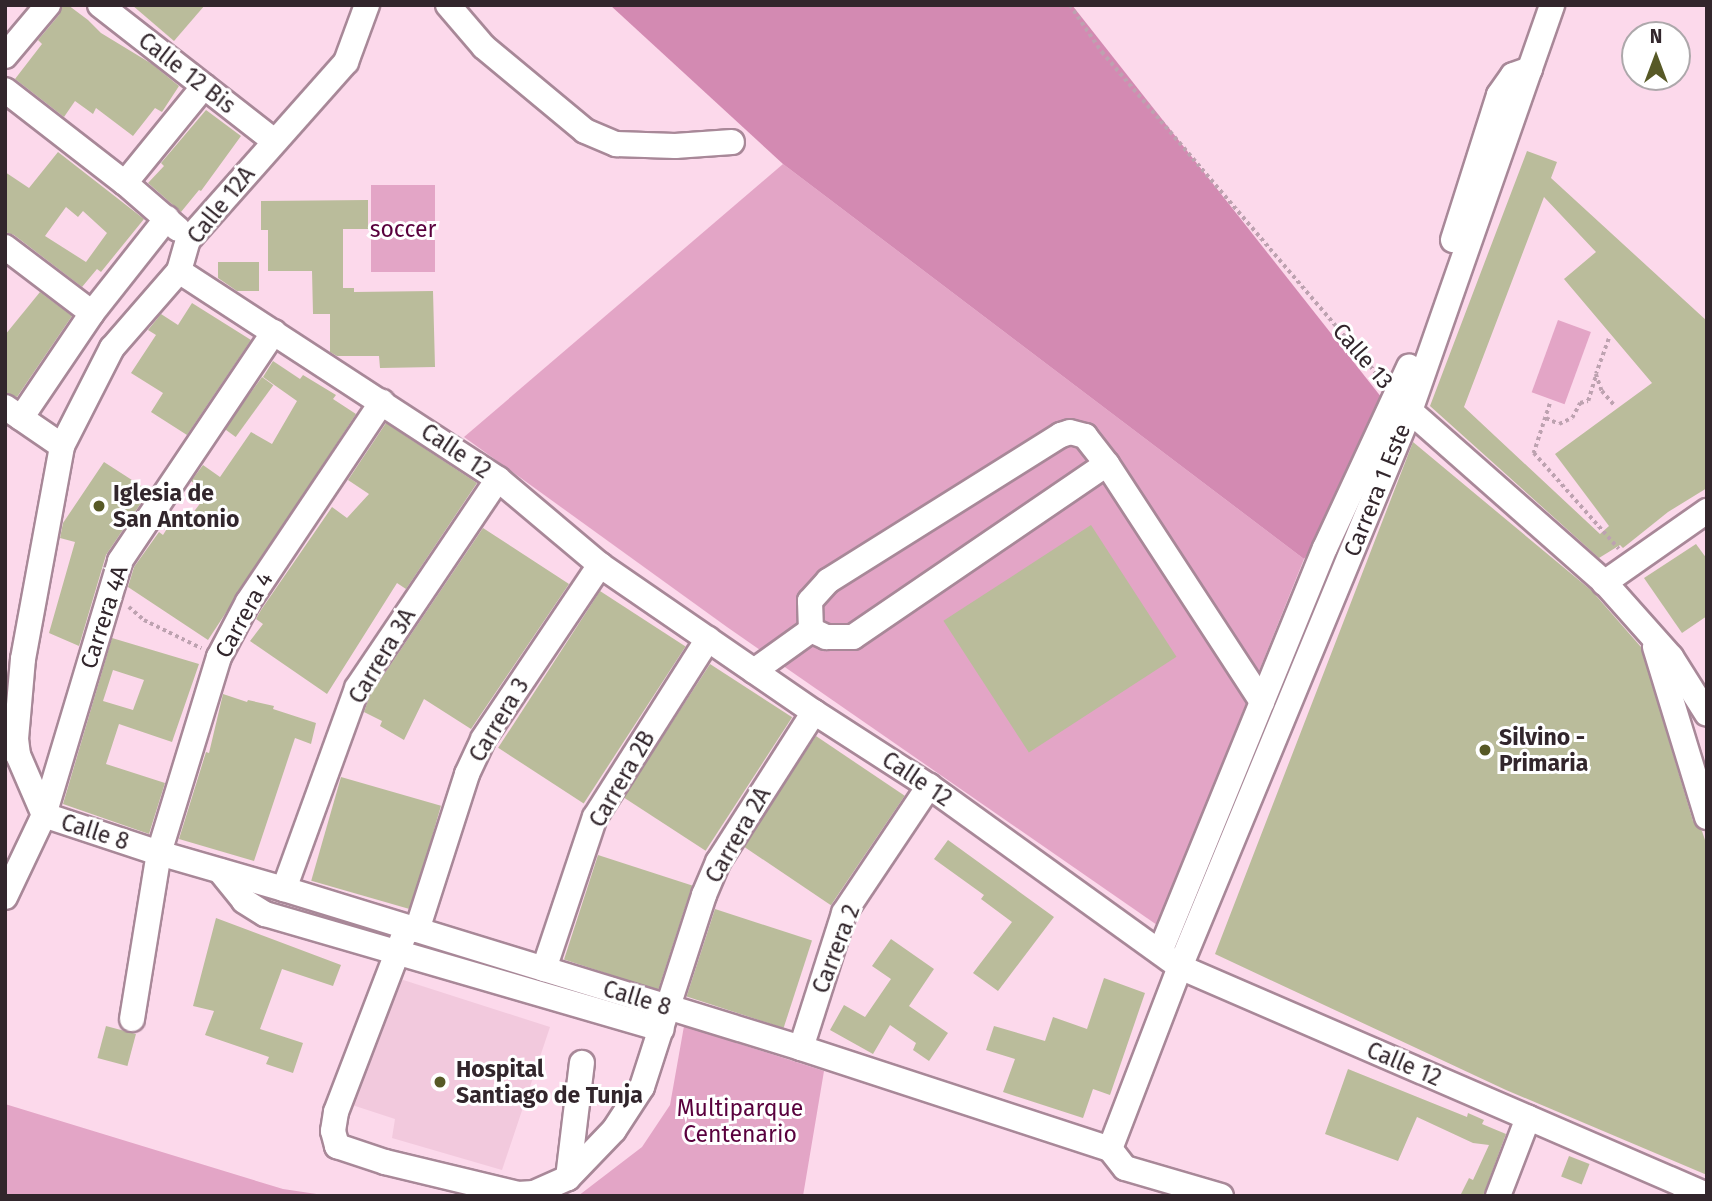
<!DOCTYPE html>
<style>
body{margin:0}
#map{position:relative;width:1712px;height:1201px;overflow:hidden;background:#fcd9eb;font-family:"Fira Sans",sans-serif}
div>[style]{position:absolute}
[style*='--x']{left:calc(var(--x)*1px);top:calc(var(--y)*1px);width:calc(var(--w)*1px);rotate:calc(var(--a)*1deg)}
.built>*{inset:0;background:#f2c9dd}
.green>*{inset:0;background:#e3a5c6;transform-origin:0 0}
.forest>*{inset:0;background:#d38ab2}
.building>*{inset:0;background:#babc9b;transform-origin:0 0}
.path>*{height:3.5px;margin-top:-1.75px;transform-origin:0;background:repeating-linear-gradient(90deg,#bda2b0 0 3.5px,transparent 0 7px)}
.roads{filter:drop-shadow(2px 0 #a88898) drop-shadow(-2px 0 #a88898) drop-shadow(0 2px #a88898) drop-shadow(0 -2px #a88898)}
.minor>*{height:24px;margin:-12px;padding:0 12px;transform-origin:12px;border-radius:12px;background:#fff}
.dots>*{width:19px;height:19px;translate:-50% -50%;box-sizing:border-box;border:4px solid #fff;border-radius:50%}
span{translate:-50% -50%;white-space:nowrap;text-align:center;line-height:1.15;-webkit-text-stroke:6px #fff;paint-order:stroke}
.street-label{font-size:23px;color:#32262c}
.park-label{font-size:23px;color:#59003d}
.poi-label{font-size:23px;color:#32262c;font-weight:700}
.left{translate:0 -50%;text-align:left}
.frame{position:absolute;inset:0;border:7px solid #32262c;pointer-events:none}
.north{position:absolute;left:1621px;top:21px;width:70px;height:70px;box-sizing:border-box;background:#fff;border:2px solid #ada8ab;border-radius:50%;rotate:0deg;font-size:19px;font-weight:700;line-height:28px;text-align:center;color:#32262c}
.north::after{content:'';display:block;margin:auto;width:24px;height:32px;background:#575926;clip-path:polygon(50% 0,100% 100%,50% 72%,0 100%)}
</style>
<div id="map">
<div class="built">
<div style="clip-path:polygon(394px 977px,550px 1027px,502px 1170px,392px 1138px,395px 1119px,340px 1101px)"></div>
</div>
<div class="green">
<div style="clip-path:polygon(783px 164px,1304px 559px,1157px 925px,727px 627px,464px 437px)"></div>
<div style="left:371px;top:185px;width:64px;height:87px"></div>
<div style="left:1558px;top:320px;width:35px;height:77px;rotate:20deg"></div>
<div style="clip-path:polygon(684px 1026px,824px 1071px,803px 1196px,578px 1196px,642px 1147px,670px 1105px)"></div>
<div style="clip-path:polygon(5px 1104px,283px 1189px,330px 1196px,5px 1196px)"></div>
</div>
<div class="forest">
<div style="clip-path:polygon(610px 5px,1072px 5px,1404px 426px,1304px 559px,783px 164px)"></div>
</div>
<div class="building">
<div style="clip-path:polygon(63px 5px,68px 5px,88px 20px,101px 33px,152px 64px,179px 86px,162px 112px,155px 108px,133px 136px,96px 108px,93px 114px,75px 101px,64px 117px,15px 79px,42px 44px,38px 40px,59px 15px)"></div>
<div style="clip-path:polygon(132px 5px,205px 5px,174px 41px)"></div>
<div style="clip-path:polygon(206px 110px,241px 136px,201px 191px,199px 190px,181px 212px,148px 183px,164px 166px,161px 163px)"></div>
<div style="clip-path:polygon(evenodd,1527px 151px,1557px 162px,1551px 178px,1707px 321px,1707px 488px,1668px 512px,1623px 548px,1620px 545px,1599px 558px,1430px 406px,1527px 151px,1544px 197px,1596px 252px,1564px 279px,1652px 383px,1555px 454px,1609px 526px,1600px 534px,1464px 407px,1544px 197px)"></div>
<div style="clip-path:polygon(evenodd,58px 152px,144px 219px,101px 272px,97px 269px,82px 287px,14px 235px,5px 232px,5px 172px,29px 188px,58px 152px,66px 207px,78px 217px,83px 211px,107px 233px,86px 262px,45px 236px,66px 207px)"></div>
<div style="clip-path:polygon(368px 200px,368px 229px,343px 229px,343px 288px,354px 288px,354px 292px,433px 291px,435px 367px,380px 368px,379px 356px,337px 356px,330px 352px,330px 314px,313px 314px,312px 271px,268px 271px,268px 230px,261px 230px,261px 201px)"></div>
<div style="clip-path:polygon(218px 262px,259px 262px,259px 291px,237px 291px,218px 278px)"></div>
<div style="clip-path:polygon(40px 292px,72px 316px,17px 397px,5px 392px,5px 335px)"></div>
<div style="clip-path:polygon(192px 303px,251px 340px,187px 435px,151px 412px,163px 393px,131px 373px,156px 335px,148px 330px,161px 314px,178px 325px)"></div>
<div style="clip-path:polygon(273px 361px,300px 379px,303px 375px,336px 395px,333px 399px,356px 414px,208px 640px,128px 587px,134px 567px,159px 532px,163px 535px,173px 519px,183px 526px,208px 493px,191px 481px,203px 465px,220px 477px,251px 432px,272px 444px,297px 401px,263px 377px)"></div>
<div style="left:262px;top:377px;width:14px;height:64px;rotate:36deg"></div>
<div style="clip-path:polygon(386px 423px,477px 483px,406px 589px,397px 583px,327px 694px,250px 641px,263px 624px,256px 619px,261px 610px,332px 507px,347px 518px,369px 494px,348px 480px)"></div>
<div style="clip-path:polygon(1413px 442px,1592px 591px,1641px 647px,1693px 821px,1702px 831px,1707px 846px,1707px 1175px,1506px 1090px,1215px 954px)"></div>
<div style="clip-path:polygon(104px 462px,149px 491px,106px 555px,79px 646px,49px 633px,75px 542px,60px 538px,63px 523px)"></div>
<div style="left:1091px;top:525px;width:157px;height:176px;rotate:57deg"></div>
<div style="clip-path:polygon(483px 528px,569px 584px,471px 729px,424px 699px,404px 740px,380px 726px,382px 721px,364px 712px,370px 695px)"></div>
<div style="clip-path:polygon(1696px 544px,1707px 559px,1707px 616px,1682px 633px,1644px 578px)"></div>
<div style="left:600px;top:591px;width:102px;height:187px;rotate:33deg"></div>
<div style="clip-path:polygon(evenodd,112px 638px,199px 664px,172px 742px,119px 724px,106px 764px,165px 783px,149px 834px,63px 804px,112px 638px,113px 670px,144px 680px,133px 710px,103px 701px,113px 670px)"></div>
<div style="left:710px;top:664px;width:98px;height:159px;rotate:33deg"></div>
<div style="clip-path:polygon(223px 694px,247px 702px,248px 700px,274px 706px,273px 709px,316px 723px,311px 744px,295px 738px,254px 861px,179px 839px,206px 752px,209px 753px)"></div>
<div style="left:816px;top:736px;width:107px;height:132px;rotate:34deg"></div>
<div style="left:341px;top:777px;width:104px;height:108px;rotate:16deg"></div>
<div style="clip-path:polygon(948px 840px,1054px 917px,998px 991px,973px 973px,1012px 922px,981px 899px,984px 895px,934px 859px)"></div>
<div style="left:598px;top:855px;width:99px;height:110px;rotate:18deg"></div>
<div style="left:715px;top:909px;width:102px;height:92px;rotate:18deg"></div>
<div style="clip-path:polygon(216px 918px,341px 965px,333px 986px,282px 969px,260px 1029px,303px 1043px,293px 1073px,266px 1064px,269px 1057px,205px 1035px,214px 1011px,193px 1006px)"></div>
<div style="clip-path:polygon(891px 939px,934px 969px,909px 1006px,948px 1033px,929px 1061px,913px 1050px,916px 1043px,890px 1025px,873px 1054px,830px 1030px,844px 1005px,865px 1017px,891px 979px,872px 966px)"></div>
<div style="clip-path:polygon(1104px 978px,1145px 993px,1110px 1095px,1093px 1089px,1083px 1118px,1003px 1092px,1015px 1059px,986px 1050px,994px 1026px,1045px 1041px,1053px 1017px,1087px 1029px)"></div>
<div style="left:106px;top:1026px;width:31px;height:33px;rotate:15deg"></div>
<div style="clip-path:polygon(1348px 1069px,1467px 1117px,1468px 1113px,1484px 1120px,1482px 1124px,1506px 1134px,1483px 1196px,1460px 1196px,1469px 1178px,1473px 1180px,1489px 1145px,1473px 1143px,1417px 1117px,1398px 1161px,1325px 1134px)"></div>
<div style="left:1569px;top:1156px;width:22px;height:22px;rotate:21deg"></div>
</div>
<div class="path">
<div style="--x:1070;--y:5;--w:57;--a:55.8"></div>
<div style="--x:1102;--y:52;--w:428;--a:49.5"></div>
<div style="--x:1609;--y:339;--w:37;--a:110"></div>
<div style="--x:1596;--y:374;--w:18;--a:71"></div>
<div style="--x:1602;--y:391;--w:18;--a:49"></div>
<div style="--x:1550;--y:404;--w:52;--a:108.1"></div>
<div style="--x:1534;--y:453;--w:128;--a:48.5"></div>
<div style="--x:1546;--y:418;--w:14;--a:25"></div>
<div style="--x:1559;--y:424;--w:14;--a:-25"></div>
<div style="--x:1572;--y:418;--w:17;--a:-62"></div>
<div style="--x:1580;--y:403;--w:8;--a:-14"></div>
<div style="--x:1588;--y:401;--w:28;--a:-73"></div>
<div style="--x:129;--y:607;--w:20;--a:41"></div>
<div style="--x:144;--y:620;--w:64;--a:26.2"></div>
</div>
<div class="roads">
<div class="minor">
<div style="--x:100;--y:5;--w:221;--a:38"></div>
<div style="--x:448;--y:5;--w:55;--a:49.4"></div>
<div style="--x:484;--y:47;--w:131;--a:39.7"></div>
<div style="--x:585;--y:131;--w:34;--a:23"></div>
<div style="--x:616;--y:144;--w:59;--a:1.9"></div>
<div style="--x:675;--y:146;--w:57;--a:-4"></div>
<div style="--x:5;--y:56;--w:67;--a:-49.9"></div>
<div style="--x:5;--y:90;--w:152;--a:37.8"></div>
<div style="--x:125;--y:183;--w:70;--a:41"></div>
<div style="--x:125;--y:183;--w:125;--a:-50.8"></div>
<div style="--x:1453;--y:240;--w:152;--a:-72.4"></div>
<div style="--x:1499;--y:95;--w:24;--a:-55"></div>
<div style="--x:1513;--y:75;--w:18;--a:-19"></div>
<div style="--x:5;--y:247;--w:109;--a:37.2"></div>
<div style="--x:179;--y:271;--w:381;--a:33.1"></div>
<div style="--x:498;--y:479;--w:133;--a:40.1"></div>
<div style="--x:600;--y:565;--w:260;--a:34.5"></div>
<div style="--x:814;--y:712;--w:137;--a:32.8"></div>
<div style="--x:929;--y:786;--w:309;--a:35.8"></div>
<div style="--x:1180;--y:967;--w:574;--a:23.4"></div>
<div style="--x:5;--y:407;--w:69;--a:34.4"></div>
<div style="--x:1410;--y:411;--w:261;--a:41.4"></div>
<div style="--x:1606;--y:584;--w:98;--a:48.3"></div>
<div style="--x:1671;--y:657;--w:67;--a:57.7"></div>
<div style="--x:21;--y:418;--w:127;--a:-55.9"></div>
<div style="--x:92;--y:313;--w:121;--a:-51.7"></div>
<div style="--x:1604;--y:583;--w:126;--a:-35"></div>
<div style="--x:811;--y:630;--w:29;--a:-92"></div>
<div style="--x:810;--y:601;--w:27;--a:-48"></div>
<div style="--x:828;--y:581;--w:275;--a:-32.1"></div>
<div style="--x:1061;--y:435;--w:9;--a:-18"></div>
<div style="--x:1070;--y:432;--w:16;--a:15"></div>
<div style="--x:1085;--y:436;--w:36;--a:52"></div>
<div style="--x:1655;--y:647;--w:178;--a:73"></div>
<div style="--x:754;--y:671;--w:70;--a:-35.7"></div>
<div style="--x:811;--y:630;--w:17;--a:25"></div>
<div style="--x:826;--y:637;--w:27;--a:0"></div>
<div style="--x:853;--y:637;--w:307;--a:-34.3"></div>
<div style="--x:1107;--y:464;--w:284;--a:56.9"></div>
<div style="--x:44;--y:815;--w:121;--a:18.3"></div>
<div style="--x:159;--y:853;--w:130;--a:16.1"></div>
<div style="--x:284;--y:889;--w:541;--a:17.09"></div>
<div style="--x:801;--y:1048;--w:325;--a:18.1"></div>
<div style="--x:1110;--y:1149;--w:24;--a:52"></div>
<div style="--x:1125;--y:1168;--w:100;--a:16.3"></div>
<div style="--x:44;--y:815;--w:65;--a:-113.4"></div>
<div style="--x:18;--y:755;--w:16;--a:-97"></div>
<div style="--x:16;--y:739;--w:80;--a:-85"></div>
<div style="--x:23;--y:659;--w:217;--a:-79.6"></div>
<div style="--x:62;--y:446;--w:110;--a:-63"></div>
<div style="--x:112;--y:348;--w:102;--a:-49"></div>
<div style="--x:179;--y:271;--w:32;--a:-74"></div>
<div style="--x:188;--y:240;--w:238;--a:-48.4"></div>
<div style="--x:346;--y:62;--w:61;--a:-69.8"></div>
<div style="--x:220;--y:871;--w:38;--a:51"></div>
<div style="--x:244;--y:901;--w:25;--a:32"></div>
<div style="--x:265;--y:914;--w:413;--a:16.2"></div>
<div style="--x:284;--y:889;--w:214;--a:-70"></div>
<div style="--x:357;--y:688;--w:252;--a:-56"></div>
<div style="--x:5;--y:897;--w:91;--a:-64.6"></div>
<div style="--x:44;--y:815;--w:265;--a:-73.3"></div>
<div style="--x:120;--y:561;--w:276;--a:-56.1"></div>
<div style="--x:407;--y:927;--w:198;--a:111"></div>
<div style="--x:336;--y:1112;--w:19;--a:99"></div>
<div style="--x:333;--y:1131;--w:16;--a:75"></div>
<div style="--x:337;--y:1146;--w:51;--a:18.4"></div>
<div style="--x:385;--y:1162;--w:137;--a:13.5"></div>
<div style="--x:518;--y:1194;--w:16;--a:-4"></div>
<div style="--x:534;--y:1193;--w:37;--a:-24"></div>
<div style="--x:568;--y:1178;--w:116;--a:-83.1"></div>
<div style="--x:417;--y:930;--w:164;--a:-72.2"></div>
<div style="--x:467;--y:774;--w:38;--a:-65"></div>
<div style="--x:483;--y:739;--w:210;--a:-56.1"></div>
<div style="--x:1160;--y:952;--w:436;--a:-67.8"></div>
<div style="--x:1325;--y:548;--w:200;--a:-65.1"></div>
<div style="--x:544;--y:969;--w:160;--a:-71.5"></div>
<div style="--x:595;--y:817;--w:211;--a:-57.6"></div>
<div style="--x:132;--y:1019;--w:168;--a:-80.8"></div>
<div style="--x:159;--y:853;--w:205;--a:-73"></div>
<div style="--x:219;--y:657;--w:62;--a:-62.2"></div>
<div style="--x:248;--y:602;--w:241;--a:-56.2"></div>
<div style="--x:801;--y:1048;--w:142;--a:-72.3"></div>
<div style="--x:844;--y:913;--w:153;--a:-56.2"></div>
<div style="--x:1110;--y:1149;--w:195;--a:-69"></div>
<div style="--x:1180;--y:967;--w:602;--a:-67.53"></div>
<div style="--x:1410;--y:411;--w:430;--a:-70.7"></div>
<div style="--x:568;--y:1178;--w:66;--a:-46.2"></div>
<div style="--x:614;--y:1130;--w:51;--a:-56.9"></div>
<div style="--x:642;--y:1087;--w:202;--a:-72.1"></div>
<div style="--x:704;--y:895;--w:36;--a:-67"></div>
<div style="--x:718;--y:862;--w:178;--a:-57.4"></div>
<div style="--x:1498;--y:1196;--w:84;--a:-69"></div>
</div>
</div>
<div class="dots">
<div style="left:99px;top:506px;background:#575926"></div>
<div style="left:1485px;top:750px;background:#575926"></div>
<div style="left:440px;top:1082px;background:#575926"></div>
</div>
<div class="street-label">
<span style="left:187px;top:73px;rotate:38deg">Calle 12 Bis</span>
<span style="left:221px;top:205px;rotate:-51deg">Calle 12A</span>
<span style="left:1363px;top:356px;rotate:49deg">Calle 13</span>
<span style="left:456px;top:451px;rotate:34deg">Calle 12</span>
<span style="left:1377px;top:490px;rotate:-68deg">Carrera 1 Este</span>
<span style="left:244px;top:615px;rotate:-61deg">Carrera 4</span>
<span style="left:104px;top:617px;rotate:-72deg">Carrera 4A</span>
<span style="left:382px;top:656px;rotate:-59deg">Carrera 3A</span>
<span style="left:499px;top:720px;rotate:-59deg">Carrera 3</span>
<span style="left:622px;top:779px;rotate:-60deg">Carrera 2B</span>
<span style="left:917px;top:779px;rotate:34deg">Calle 12</span>
<span style="left:95px;top:832px;rotate:18deg">Calle 8</span>
<span style="left:738px;top:835px;rotate:-60deg">Carrera 2A</span>
<span style="left:836px;top:949px;rotate:-69deg">Carrera 2</span>
<span style="left:637px;top:998px;rotate:17deg">Calle 8</span>
<span style="left:1404px;top:1064px;rotate:23deg">Calle 12</span>
</div>
<div class="park-label">
<span style="left:403px;top:229px">soccer</span>
<span style="left:740px;top:1121px">Multiparque<br>Centenario</span>
</div>
<div class="poi-label">
<span class="left" style="left:113px;top:506px">Iglesia de<br>San Antonio</span>
<span class="left" style="left:1499px;top:750px">Silvino -<br>Primaria</span>
<span class="left" style="left:456px;top:1082px">Hospital<br>Santiago de Tunja</span>
</div>
<div class="frame"></div>
<div class="north">N</div>
</div>
